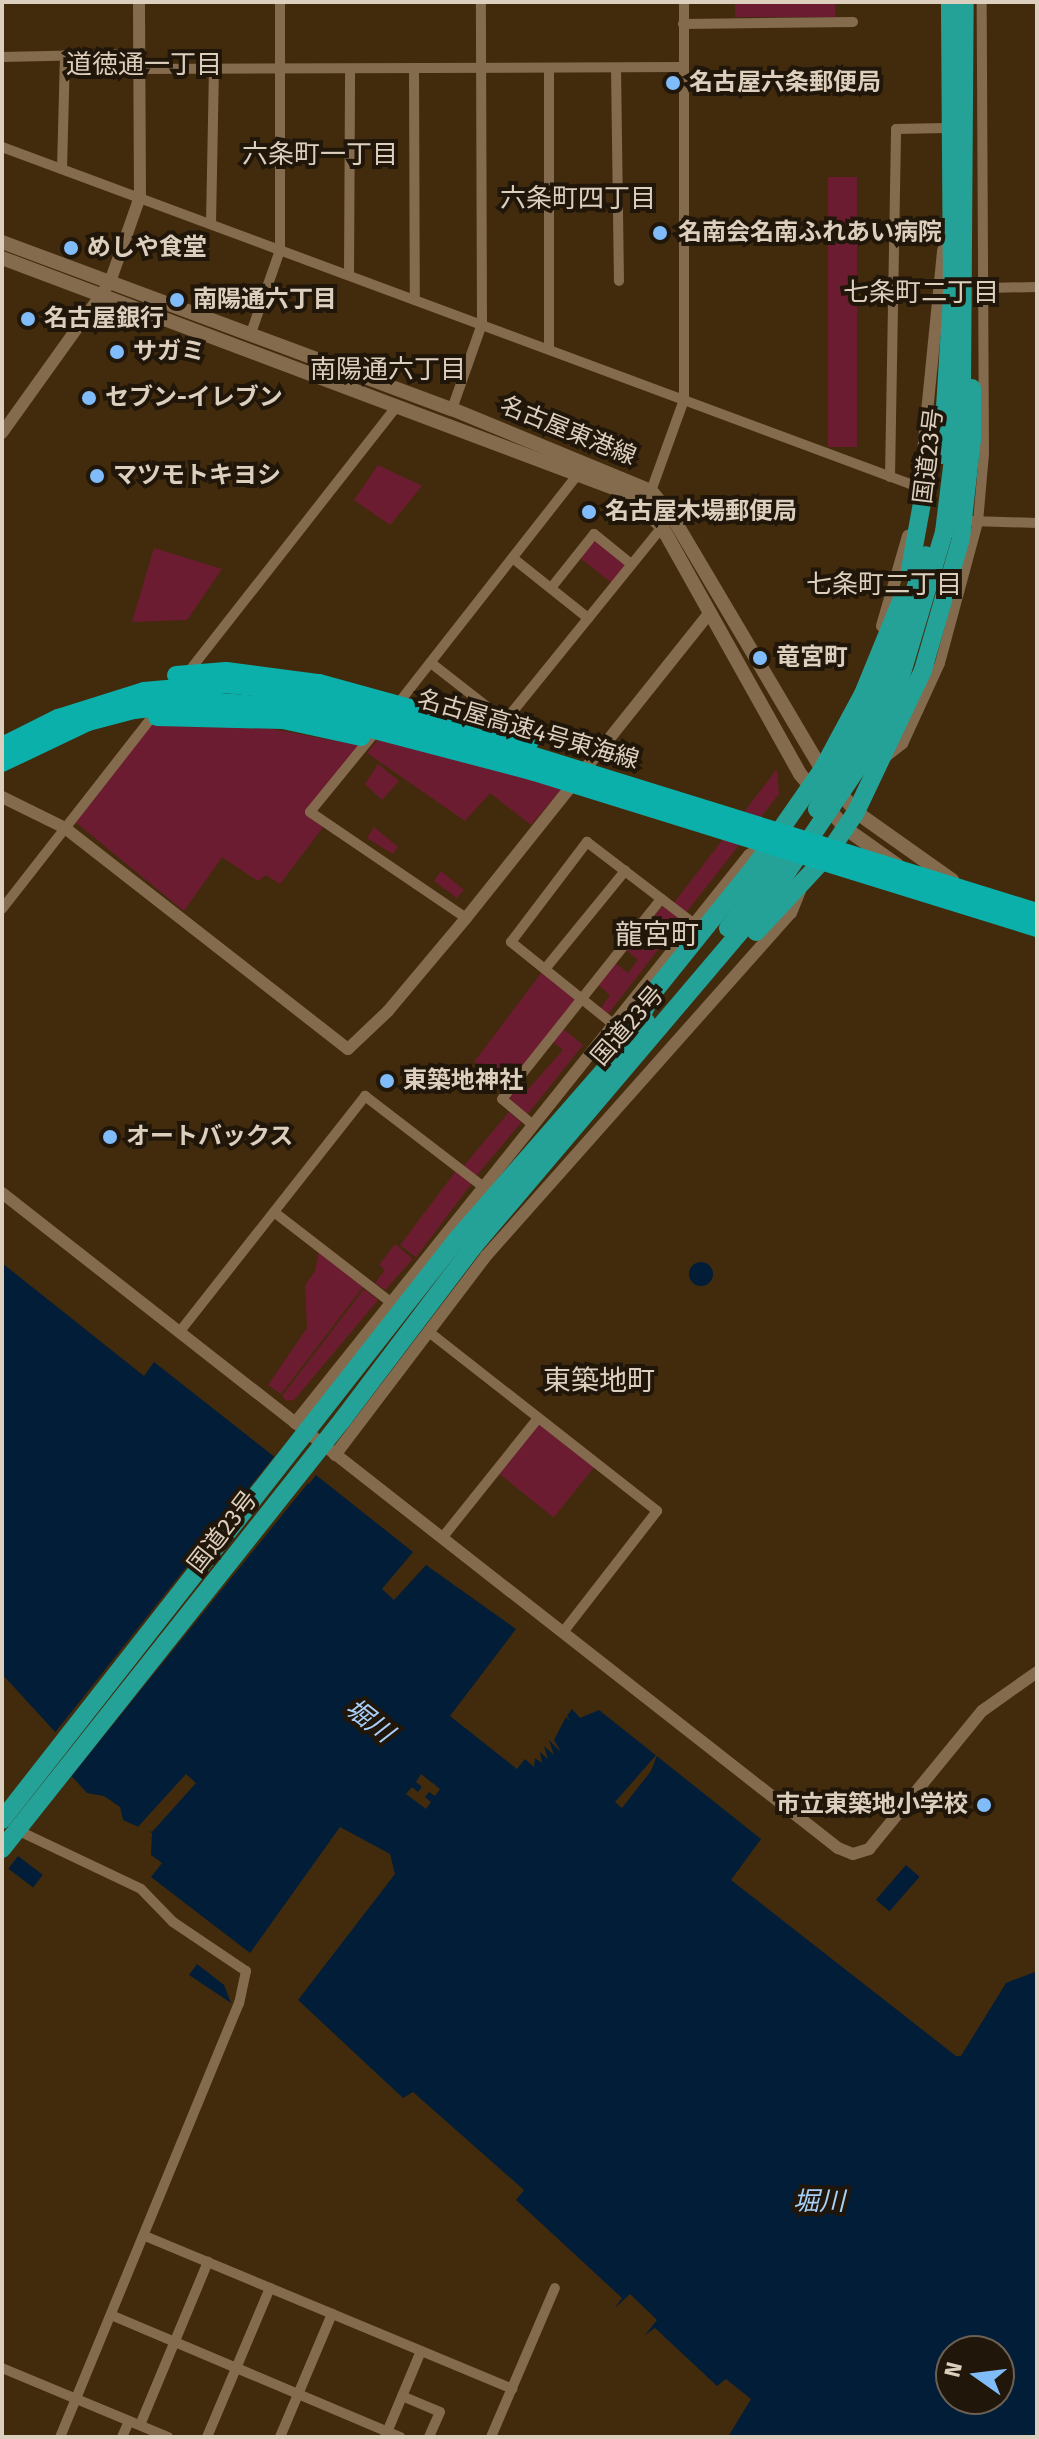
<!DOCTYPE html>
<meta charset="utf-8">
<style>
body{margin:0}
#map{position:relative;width:1039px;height:2439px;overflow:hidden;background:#422b0d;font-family:"Fira Sans","Noto Sans JP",sans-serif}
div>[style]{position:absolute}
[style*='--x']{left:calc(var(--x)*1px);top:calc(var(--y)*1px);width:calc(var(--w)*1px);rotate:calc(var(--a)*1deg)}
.green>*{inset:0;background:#6c1c30;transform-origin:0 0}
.water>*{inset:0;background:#021d37;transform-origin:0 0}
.round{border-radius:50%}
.pier>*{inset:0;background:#422b0d}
.minor>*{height:10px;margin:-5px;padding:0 5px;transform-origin:5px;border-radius:5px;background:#856b4d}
.tertiary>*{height:12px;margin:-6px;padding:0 6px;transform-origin:6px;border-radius:6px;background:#856b4d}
.secondary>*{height:14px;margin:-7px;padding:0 7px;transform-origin:7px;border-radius:7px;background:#856b4d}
.trunk>*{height:18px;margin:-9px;padding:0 9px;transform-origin:9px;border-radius:9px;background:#24a298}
.motorway>*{height:18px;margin:-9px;padding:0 9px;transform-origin:9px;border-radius:9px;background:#0cb0aa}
.dots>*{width:22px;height:22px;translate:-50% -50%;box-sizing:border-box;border:4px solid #20160a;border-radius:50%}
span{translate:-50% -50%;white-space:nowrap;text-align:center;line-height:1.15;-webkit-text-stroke:8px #20160a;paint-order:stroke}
.poi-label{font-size:24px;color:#ddcfbe;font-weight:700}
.left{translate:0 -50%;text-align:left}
.right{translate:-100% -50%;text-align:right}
.street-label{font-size:24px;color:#ddcfbe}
.neighbourhood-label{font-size:26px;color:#ddcfbe}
.water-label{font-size:26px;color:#a7cff9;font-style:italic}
.quarter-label{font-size:28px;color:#ddcfbe}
.frame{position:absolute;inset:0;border:4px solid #ddcfbe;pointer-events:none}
.north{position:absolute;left:935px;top:2335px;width:80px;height:80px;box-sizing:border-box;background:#20160a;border:2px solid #6c6052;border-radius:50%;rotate:284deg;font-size:22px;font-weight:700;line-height:32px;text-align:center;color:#ddcfbe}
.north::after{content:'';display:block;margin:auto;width:28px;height:36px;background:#81bcfa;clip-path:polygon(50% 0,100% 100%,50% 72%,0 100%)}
</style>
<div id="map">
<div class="green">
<div style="left:735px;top:2px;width:100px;height:15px"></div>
<div style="left:828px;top:177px;width:29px;height:270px"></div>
<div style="clip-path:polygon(378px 465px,422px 486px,390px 525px,354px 500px)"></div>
<div style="left:594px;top:536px;width:43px;height:26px;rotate:38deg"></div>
<div style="clip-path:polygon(154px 548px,222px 569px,187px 620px,132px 622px)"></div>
<div style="clip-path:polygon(406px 705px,566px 784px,531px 825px,490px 793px,465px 821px,367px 753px)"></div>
<div style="clip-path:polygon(154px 720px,224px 720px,364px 746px,308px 812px,324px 826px,280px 884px,266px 875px,258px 881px,222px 857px,184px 911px,74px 821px)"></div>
<div style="clip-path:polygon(378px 764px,399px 781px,382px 800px,365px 784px)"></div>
<div style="clip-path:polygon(777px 769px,779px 794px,685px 914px,673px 904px)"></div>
<div style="clip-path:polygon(374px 827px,398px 847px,393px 854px,367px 838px)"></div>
<div style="clip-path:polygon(441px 871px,464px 890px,457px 898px,434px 881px)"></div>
<div style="clip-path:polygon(664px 905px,682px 919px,608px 1014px,601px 1008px,610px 995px,597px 984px,614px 962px,628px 973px,638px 960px,625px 949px)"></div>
<div style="left:542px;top:972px;width:44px;height:113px;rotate:37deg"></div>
<div style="clip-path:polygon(562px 1028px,583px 1045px,527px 1115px,508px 1096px,515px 1088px,524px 1094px,563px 1050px,552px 1041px)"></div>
<div style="left:509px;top:1112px;width:16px;height:71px;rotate:40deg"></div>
<div style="left:456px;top:1171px;width:20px;height:93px;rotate:37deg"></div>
<div style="clip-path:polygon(395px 1244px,413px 1259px,385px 1290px,375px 1283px,385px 1270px,379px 1265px)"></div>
<div style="clip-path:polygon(319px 1251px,363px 1287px,281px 1394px,268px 1385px,307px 1328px,305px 1285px,315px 1271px)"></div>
<div style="clip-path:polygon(364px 1289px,378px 1300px,294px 1400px,286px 1401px,282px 1396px)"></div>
<div style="left:540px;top:1423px;width:70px;height:65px;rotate:39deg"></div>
</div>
<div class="water">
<div class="round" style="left:689px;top:1262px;width:24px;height:24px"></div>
<div style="clip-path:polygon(evenodd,2px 1263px,144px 1376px,154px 1362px,309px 1484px,316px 1475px,413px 1552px,382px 1589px,394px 1600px,426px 1565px,516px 1629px,450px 1716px,517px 1769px,525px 1759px,534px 1767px,535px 1758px,542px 1763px,540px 1752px,548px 1759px,544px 1746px,554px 1755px,549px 1740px,561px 1752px,554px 1740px,566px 1717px,571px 1722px,567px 1716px,572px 1709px,580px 1718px,599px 1710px,761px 1839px,731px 1880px,956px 2056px,961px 2056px,1006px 1983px,1037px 1971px,1037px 2437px,728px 2437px,751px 2399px,726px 2379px,717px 2386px,655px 2328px,645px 2335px,657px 2320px,630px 2294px,615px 2308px,622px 2298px,516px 2200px,524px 2190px,413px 2092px,403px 2098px,298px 2000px,395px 1874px,390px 1854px,340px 1827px,250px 1953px,151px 1877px,162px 1863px,151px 1855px,152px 1833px,123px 1820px,120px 1807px,104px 1796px,87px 1793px,46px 1748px,57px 1734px,2px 1674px,2px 1263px,421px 1774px,440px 1789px,435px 1796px,429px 1792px,425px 1797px,431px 1802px,426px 1809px,406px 1794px,412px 1787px,418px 1792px,422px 1787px,416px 1782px,421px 1774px,2px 1263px,951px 2351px,999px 2351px,999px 2399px,951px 2399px,951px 2351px)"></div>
<div style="left:18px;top:1856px;width:31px;height:16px;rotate:37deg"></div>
<div style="left:906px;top:1865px;width:18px;height:46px;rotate:41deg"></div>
<div style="clip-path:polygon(197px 1964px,224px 1985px,231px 2003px,189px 1975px)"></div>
</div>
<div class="pier">
<div style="clip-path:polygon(276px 1454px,308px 1479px,317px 1472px,69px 1779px,42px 1749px)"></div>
<div style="clip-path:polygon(658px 1753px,651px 1771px,622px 1808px,615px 1802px)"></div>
<div style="clip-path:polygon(186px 1774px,196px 1783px,152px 1832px,136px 1829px)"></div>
</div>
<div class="minor">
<div style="--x:683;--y:24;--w:170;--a:-0.7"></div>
<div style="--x:2;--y:57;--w:138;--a:-1.2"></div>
<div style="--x:414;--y:68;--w:232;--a:89.8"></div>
<div style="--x:549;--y:68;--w:281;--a:90"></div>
<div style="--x:616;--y:68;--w:213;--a:89.2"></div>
<div style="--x:139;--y:69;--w:545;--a:-0.21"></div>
<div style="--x:2;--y:147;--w:977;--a:20.36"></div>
<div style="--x:62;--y:169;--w:114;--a:-88.5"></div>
<div style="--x:211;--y:224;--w:155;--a:-88.9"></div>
<div style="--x:349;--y:275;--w:206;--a:-89.7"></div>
<div style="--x:985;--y:288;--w:52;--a:-1.1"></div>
<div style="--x:251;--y:333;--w:88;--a:-70.7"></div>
<div style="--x:280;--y:250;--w:248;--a:-90"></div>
<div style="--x:452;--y:409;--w:90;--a:-70.6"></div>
<div style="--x:482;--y:324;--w:322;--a:-90.2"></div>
<div style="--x:890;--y:477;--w:348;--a:-89"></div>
<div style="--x:896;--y:129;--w:50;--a:-1.1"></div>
<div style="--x:641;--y:502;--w:15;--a:-48"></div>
<div style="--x:651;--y:491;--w:97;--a:-70.1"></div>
<div style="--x:684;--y:400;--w:398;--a:-90"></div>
<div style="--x:971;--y:521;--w:66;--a:1.7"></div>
<div style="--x:514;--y:559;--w:95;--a:38.6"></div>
<div style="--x:551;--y:588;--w:69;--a:-51.5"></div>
<div style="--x:594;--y:534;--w:48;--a:39"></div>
<div style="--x:431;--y:663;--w:98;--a:37.9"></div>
<div style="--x:186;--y:675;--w:343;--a:-51.9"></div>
<div style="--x:397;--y:705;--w:300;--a:-51.9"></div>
<div style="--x:505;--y:721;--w:250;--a:-51"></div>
<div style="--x:372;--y:736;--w:98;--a:129.2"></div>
<div style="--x:310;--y:812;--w:189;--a:34.2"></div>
<div style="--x:885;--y:758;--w:23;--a:-38"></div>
<div style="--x:903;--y:744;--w:89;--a:-65.4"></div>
<div style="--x:940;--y:663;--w:146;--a:-74.9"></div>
<div style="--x:978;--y:522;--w:68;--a:-85"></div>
<div style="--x:984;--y:454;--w:452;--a:-90.3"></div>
<div style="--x:2;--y:909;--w:250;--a:-52"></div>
<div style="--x:545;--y:969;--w:127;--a:-50.8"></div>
<div style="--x:613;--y:1024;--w:131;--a:-141.2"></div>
<div style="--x:511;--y:942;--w:126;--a:-52.8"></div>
<div style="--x:587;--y:842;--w:133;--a:37.4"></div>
<div style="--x:533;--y:1125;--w:40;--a:-140"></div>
<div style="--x:502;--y:1099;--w:256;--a:-51.5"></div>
<div style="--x:274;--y:1212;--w:150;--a:37.7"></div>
<div style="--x:181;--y:1330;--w:298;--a:-51.8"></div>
<div style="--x:365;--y:1096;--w:151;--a:37.5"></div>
<div style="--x:429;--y:1332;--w:290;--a:38.1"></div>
<div style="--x:657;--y:1511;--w:153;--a:127.8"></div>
<div style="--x:442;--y:1538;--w:154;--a:-51.3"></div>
<div style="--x:17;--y:1830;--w:137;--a:25.4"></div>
<div style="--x:141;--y:1889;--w:46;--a:45.9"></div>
<div style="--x:173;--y:1922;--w:88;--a:33.9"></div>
<div style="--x:246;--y:1971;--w:33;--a:102"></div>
<div style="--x:239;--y:2003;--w:469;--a:112.4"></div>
<div style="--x:145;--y:2236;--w:398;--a:22.6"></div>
<div style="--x:111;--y:2315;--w:314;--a:22.9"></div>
<div style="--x:2;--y:2368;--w:180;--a:22.6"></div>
<div style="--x:402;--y:2396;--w:41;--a:22.8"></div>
<div style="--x:440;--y:2412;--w:27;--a:114"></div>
<div style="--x:140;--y:2425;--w:177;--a:-67.4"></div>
<div style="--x:122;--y:2437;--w:17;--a:-66"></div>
<div style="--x:207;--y:2437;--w:162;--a:-67.1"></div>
<div style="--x:280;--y:2437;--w:134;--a:-67.1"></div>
<div style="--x:385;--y:2437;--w:93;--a:-67.3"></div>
<div style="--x:491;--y:2437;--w:162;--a:-66.8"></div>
</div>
<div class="tertiary">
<div style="--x:2;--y:433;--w:186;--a:-54.4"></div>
<div style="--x:110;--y:282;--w:90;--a:-70.6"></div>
<div style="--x:140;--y:197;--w:195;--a:-90.3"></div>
<div style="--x:922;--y:462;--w:213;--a:-84.3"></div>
<div style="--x:882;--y:626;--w:94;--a:-73.9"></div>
<div style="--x:2;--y:797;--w:70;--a:26.2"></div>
<div style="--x:65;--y:828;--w:359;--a:38"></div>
<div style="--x:348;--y:1049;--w:55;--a:-43.5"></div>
<div style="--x:388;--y:1011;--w:121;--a:-50"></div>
<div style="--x:466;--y:918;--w:389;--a:-51.4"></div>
<div style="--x:2;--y:1193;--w:1062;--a:38.08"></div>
<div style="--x:838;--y:1848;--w:16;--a:22"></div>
<div style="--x:853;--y:1854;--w:17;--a:-17"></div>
<div style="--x:869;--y:1849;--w:178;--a:-50.7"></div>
<div style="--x:982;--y:1711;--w:67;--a:-35.3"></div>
<div style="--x:295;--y:1423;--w:727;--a:-51.36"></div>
<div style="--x:749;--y:855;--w:22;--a:-32"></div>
<div style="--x:335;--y:1455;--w:250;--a:-52.8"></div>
<div style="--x:486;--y:1256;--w:459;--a:-48.4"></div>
<div style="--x:791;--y:913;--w:24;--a:-68"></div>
</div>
<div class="secondary">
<div style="--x:2;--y:242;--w:480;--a:20.4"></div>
<div style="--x:452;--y:409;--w:215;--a:22.4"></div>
<div style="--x:651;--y:491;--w:35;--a:51"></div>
<div style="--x:673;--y:518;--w:293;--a:59.4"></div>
<div style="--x:822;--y:770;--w:54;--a:51"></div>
<div style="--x:856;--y:812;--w:118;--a:35.3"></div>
<div style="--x:2;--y:258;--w:671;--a:20.6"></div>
<div style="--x:630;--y:494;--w:46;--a:45.9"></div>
<div style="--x:662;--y:527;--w:283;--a:60.8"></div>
<div style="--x:800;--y:774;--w:70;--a:50.2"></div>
<div style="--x:845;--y:828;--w:64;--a:35.4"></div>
</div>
<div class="trunk">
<div style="--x:942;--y:455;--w:158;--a:-86.4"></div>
<div style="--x:952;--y:297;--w:295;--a:-90.4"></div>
<div style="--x:910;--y:569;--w:134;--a:-79.7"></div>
<div style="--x:817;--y:809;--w:147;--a:-62"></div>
<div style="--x:886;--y:679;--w:130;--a:-72.1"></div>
<div style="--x:728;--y:928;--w:111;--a:-52.3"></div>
<div style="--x:756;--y:932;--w:101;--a:-47"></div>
<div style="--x:825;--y:858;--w:55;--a:-56"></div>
<div style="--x:856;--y:812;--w:157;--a:-64.7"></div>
<div style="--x:923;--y:670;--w:137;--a:-73.9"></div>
<div style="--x:961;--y:538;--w:100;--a:-83.7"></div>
<div style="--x:972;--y:439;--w:51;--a:-90"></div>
<div style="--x:634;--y:1032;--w:42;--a:-64.7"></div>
<div style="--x:652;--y:994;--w:169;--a:-51.2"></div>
<div style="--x:758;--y:862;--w:112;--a:-55.2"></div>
<div style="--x:822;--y:770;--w:86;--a:-61.7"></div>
<div style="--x:863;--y:694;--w:100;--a:-67.8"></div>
<div style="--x:2;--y:1820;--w:738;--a:-51.93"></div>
<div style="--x:457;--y:1239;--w:288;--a:-48.9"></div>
<div style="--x:2;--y:1849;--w:549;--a:-51.58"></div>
<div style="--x:343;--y:1419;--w:216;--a:-52.9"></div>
<div style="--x:473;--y:1247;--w:464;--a:-49.7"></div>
<div style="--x:773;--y:893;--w:150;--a:-55.9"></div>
<div style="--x:857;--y:769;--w:96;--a:-64"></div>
<div style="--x:899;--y:683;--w:158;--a:-73.4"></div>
<div style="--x:944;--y:532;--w:148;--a:-83"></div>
<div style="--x:962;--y:385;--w:383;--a:-89.6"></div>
</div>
<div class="motorway">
<div style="--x:176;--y:675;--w:50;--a:-4.6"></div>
<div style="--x:226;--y:671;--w:94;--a:7.4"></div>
<div style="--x:319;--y:683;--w:219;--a:15.4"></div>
<div style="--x:157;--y:717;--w:126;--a:1.4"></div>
<div style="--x:283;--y:720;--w:80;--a:12.3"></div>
<div style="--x:2;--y:746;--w:63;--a:-26.6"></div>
<div style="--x:58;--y:718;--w:90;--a:-17.4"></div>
<div style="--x:144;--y:691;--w:80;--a:-5"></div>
<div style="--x:224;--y:684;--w:61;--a:5.6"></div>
<div style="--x:285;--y:690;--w:235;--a:14.6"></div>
<div style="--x:512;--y:749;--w:550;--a:17.25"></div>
<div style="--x:2;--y:763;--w:95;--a:-25.5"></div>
<div style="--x:88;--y:722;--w:48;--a:-14.6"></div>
<div style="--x:134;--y:710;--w:74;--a:-7"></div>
<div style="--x:207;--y:701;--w:80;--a:4.3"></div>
<div style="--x:287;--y:707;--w:255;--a:14.7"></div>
<div style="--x:534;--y:772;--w:527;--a:17.23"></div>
</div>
<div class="dots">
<div style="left:673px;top:83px;background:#81bcfa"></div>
<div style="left:660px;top:233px;background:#81bcfa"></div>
<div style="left:71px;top:248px;background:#81bcfa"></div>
<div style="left:177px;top:300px;background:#81bcfa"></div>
<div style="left:28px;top:319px;background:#81bcfa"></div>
<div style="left:117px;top:352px;background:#81bcfa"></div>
<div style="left:89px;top:398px;background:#81bcfa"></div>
<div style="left:97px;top:476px;background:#81bcfa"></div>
<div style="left:589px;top:512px;background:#81bcfa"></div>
<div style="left:760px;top:658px;background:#81bcfa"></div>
<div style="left:387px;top:1081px;background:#81bcfa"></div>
<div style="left:110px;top:1137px;background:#81bcfa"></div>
<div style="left:984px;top:1805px;background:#81bcfa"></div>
</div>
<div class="poi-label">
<span class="left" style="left:689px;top:83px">名古屋六条郵便局</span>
<span class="left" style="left:678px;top:233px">名南会名南ふれあい病院</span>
<span class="left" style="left:87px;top:248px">めしや食堂</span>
<span class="left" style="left:193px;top:300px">南陽通六丁目</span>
<span class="left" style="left:44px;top:319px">名古屋銀行</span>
<span class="left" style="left:133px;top:352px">サガミ</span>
<span class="left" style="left:105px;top:398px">セブン-イレブン</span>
<span class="left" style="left:113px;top:476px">マツモトキヨシ</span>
<span class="left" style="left:605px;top:512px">名古屋木場郵便局</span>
<span class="left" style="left:776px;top:658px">竜宮町</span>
<span class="left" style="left:403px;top:1081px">東築地神社</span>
<span class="left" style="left:126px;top:1137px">オートバックス</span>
<span class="right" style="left:968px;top:1805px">市立東築地小学校</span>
</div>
<div class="street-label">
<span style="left:568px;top:431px;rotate:22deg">名古屋東港線</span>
<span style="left:929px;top:456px;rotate:-83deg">国道23号</span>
<span style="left:528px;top:730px;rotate:16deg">名古屋高速4号東海線</span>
<span style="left:628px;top:1026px;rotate:-49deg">国道23号</span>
<span style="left:223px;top:1532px;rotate:-52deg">国道23号</span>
</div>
<div class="neighbourhood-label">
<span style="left:144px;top:65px">道徳通一丁目</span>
<span style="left:320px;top:155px">六条町一丁目</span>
<span style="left:578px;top:199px">六条町四丁目</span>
<span style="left:921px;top:293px">七条町二丁目</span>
<span style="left:388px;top:370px">南陽通六丁目</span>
<span style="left:884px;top:585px">七条町二丁目</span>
</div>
<div class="water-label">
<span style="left:369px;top:1721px;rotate:38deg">堀川</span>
<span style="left:819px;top:2202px">堀川</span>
</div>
<div class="quarter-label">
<span style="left:657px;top:935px">龍宮町</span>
<span style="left:599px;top:1381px">東築地町</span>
</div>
<div class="frame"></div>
<div class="north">N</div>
</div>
